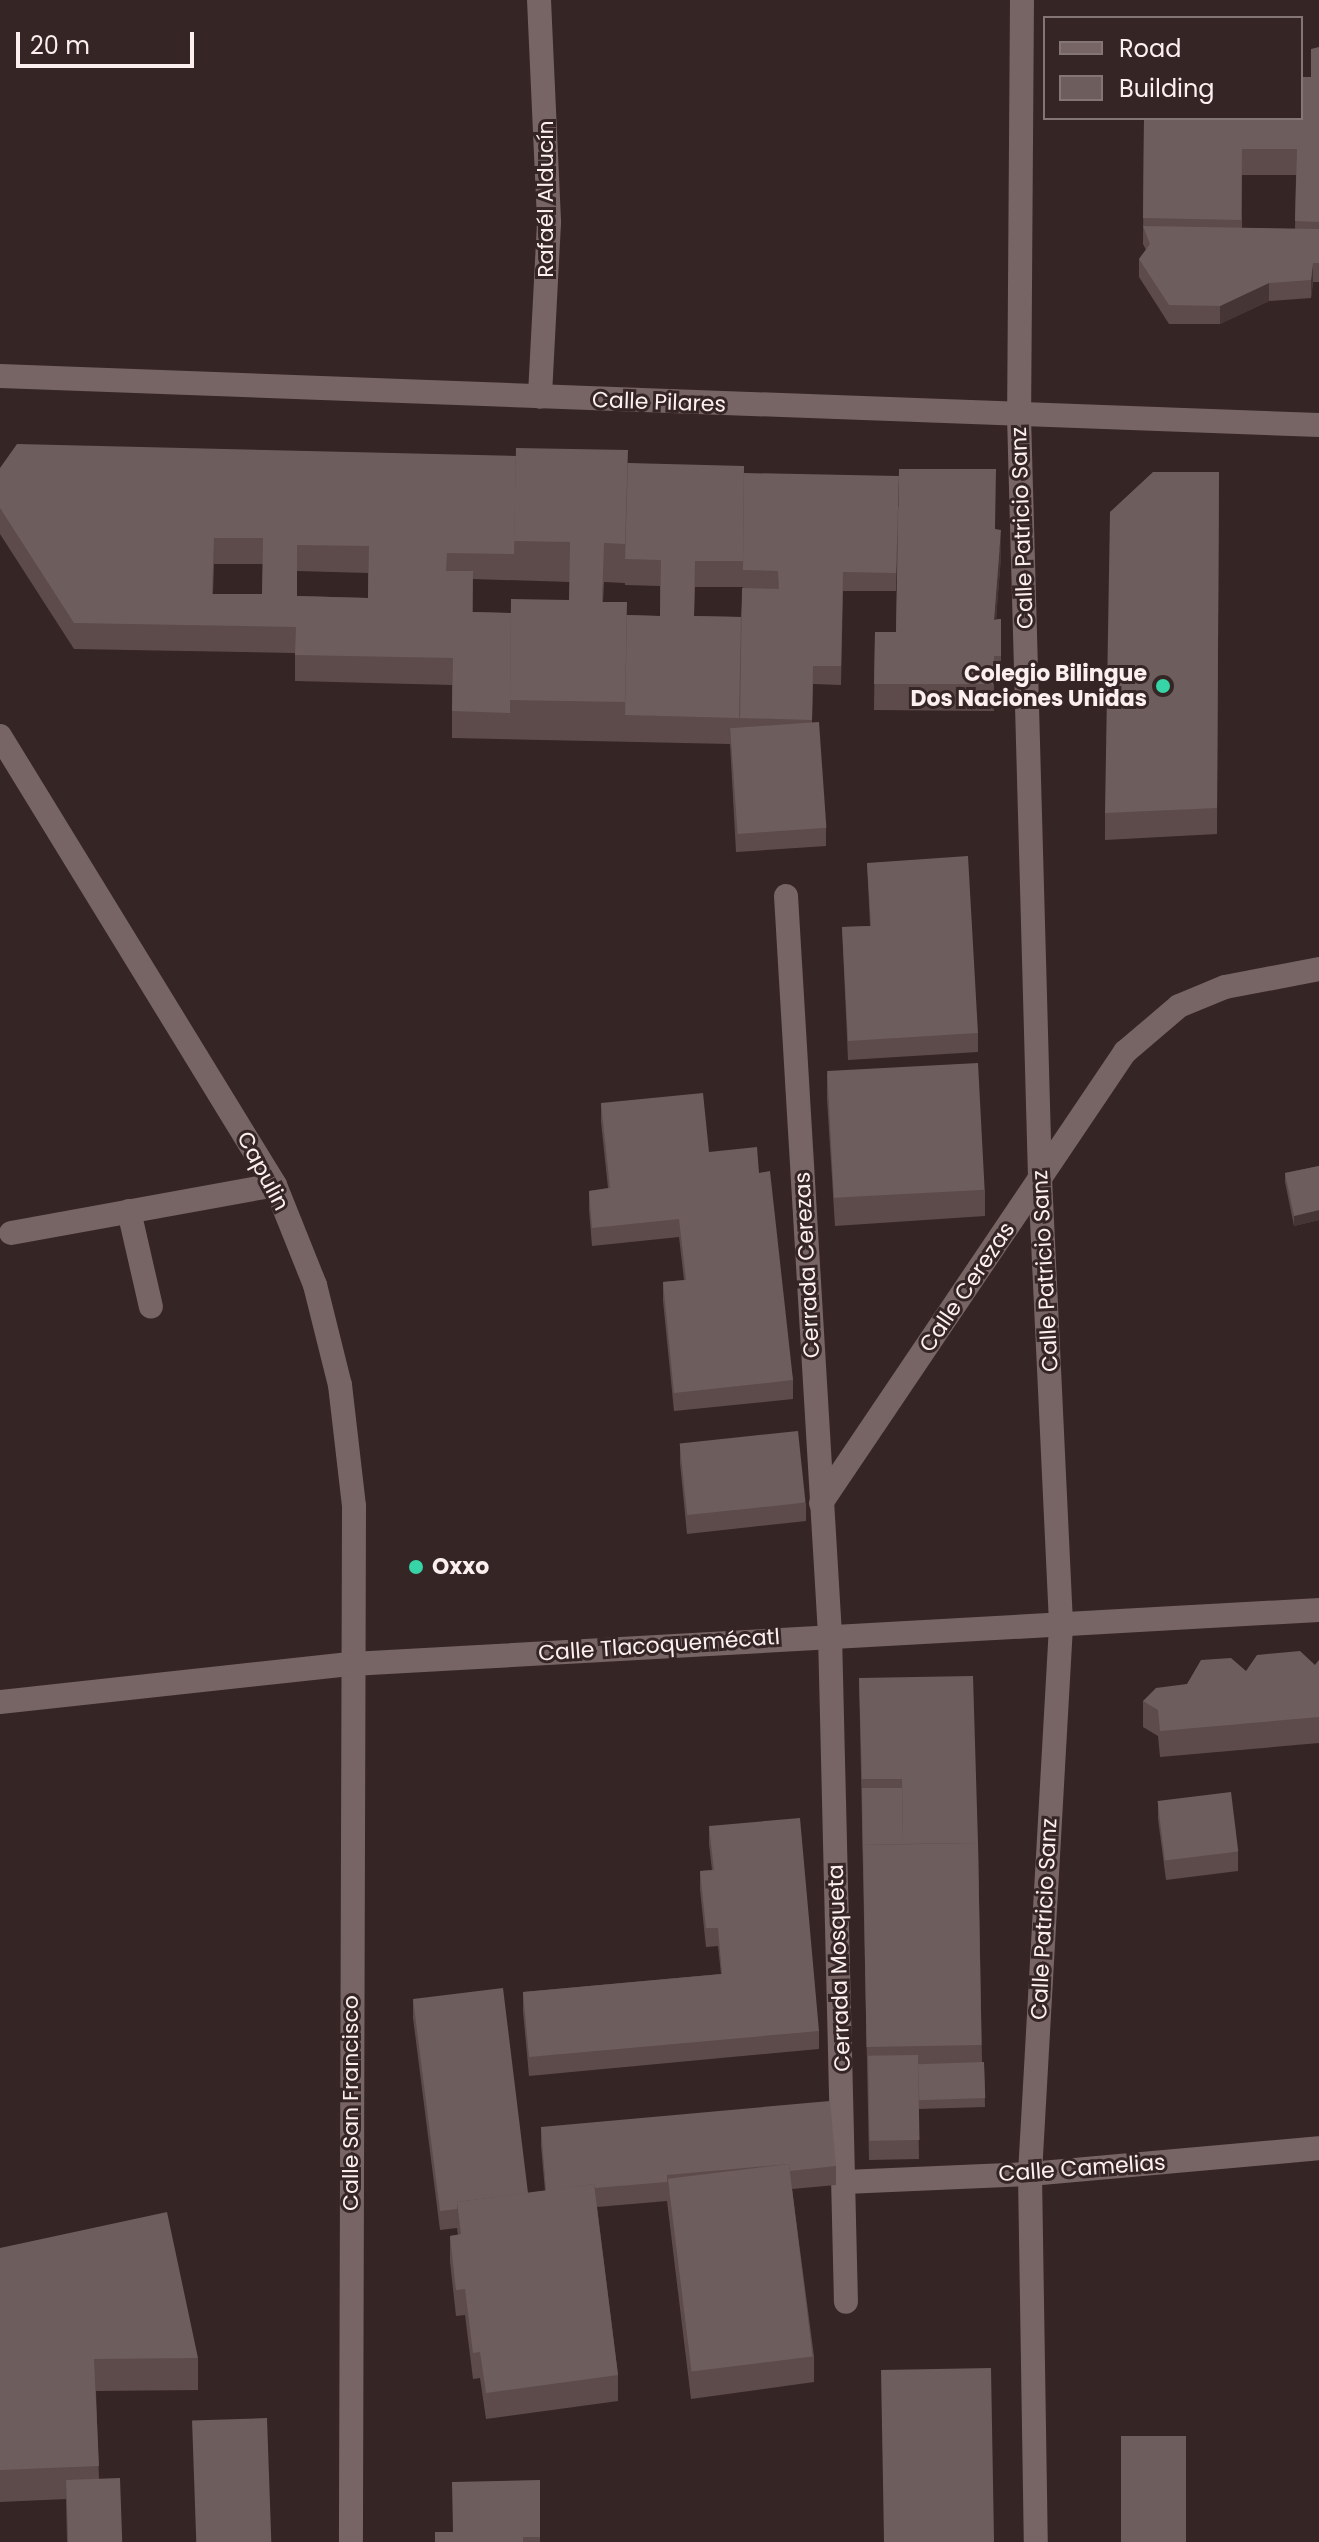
<!DOCTYPE html>
<meta charset="utf-8">
<style>
body{margin:0}
#map{position:relative;width:1319px;height:2542px;overflow:hidden;background:#362525;font-family:Poppins,sans-serif}
div>[style]{position:absolute}
[style*='--x']{left:calc(var(--x)*1px);top:calc(var(--y)*1px);width:calc(var(--w)*1px);rotate:calc(var(--a)*1deg)}
.minor>*{height:24px;margin:-12px;padding:0 12px;transform-origin:12px;border-radius:12px;background:#776464}
.wall>*{inset:0;background:#5d4b4b}
.shaded-wall>*{inset:0;background:#463535}
.building>*{inset:0;background:#6e5d5d;transform-origin:0 0}
.dots>*{width:22px;height:22px;translate:-50% -50%;box-sizing:border-box;border:4px solid #362525;border-radius:50%}
span{translate:-50% -50%;white-space:nowrap;text-align:center;line-height:1.15;-webkit-text-stroke:6px #362525;paint-order:stroke}
.street-label{font-size:22px;color:#fbefef}
.poi-label{font-size:22px;color:#fbefef;font-weight:700}
.right{translate:-100% -50%;text-align:right}
.left{translate:0 -50%;text-align:left}
.legend{position:absolute;left:1043px;top:16px;width:260px;height:104px;box-sizing:border-box;background:#362525;border:2px solid #857676;margin:0;padding:10px 14px;list-style:none;font-size:24px;color:#fbefef}
.legend li{display:flex;align-items:center;gap:16px;height:40px}
.legend b{width:40px;border:2px solid #857676}
.scale{position:absolute;left:16px;top:32px;width:178px;height:36px;box-sizing:border-box;border:4px solid #fbefef;border-top:0;padding-left:10px;font-size:24px;line-height:28px;white-space:nowrap;color:#fbefef;-webkit-text-stroke:6px #362525;paint-order:stroke}
</style>
<div id="map">
<div class="minor">
<div style="--x:539;--y:0;--w:223;--a:87.4"></div>
<div style="--x:549;--y:223;--w:174;--a:93"></div>
<div style="--x:1022;--y:0;--w:416;--a:90.4"></div>
<div style="--x:1019;--y:416;--w:762;--a:88.42"></div>
<div style="--x:1040;--y:1178;--w:448;--a:87.3"></div>
<div style="--x:1061;--y:1626;--w:549;--a:93.24"></div>
<div style="--x:1030;--y:2174;--w:368;--a:89.1"></div>
<div style="--x:0;--y:376;--w:1320;--a:2.13"></div>
<div style="--x:0;--y:736;--w:527;--a:58.51"></div>
<div style="--x:275;--y:1185;--w:108;--a:68.2"></div>
<div style="--x:315;--y:1285;--w:103;--a:76"></div>
<div style="--x:340;--y:1385;--w:122;--a:83.4"></div>
<div style="--x:354;--y:1506;--w:1036;--a:90.17"></div>
<div style="--x:786;--y:896;--w:739;--a:86.59"></div>
<div style="--x:830;--y:1634;--w:668;--a:88.63"></div>
<div style="--x:129;--y:1211;--w:98;--a:77.1"></div>
<div style="--x:11;--y:1233;--w:268;--a:-10.3"></div>
<div style="--x:821;--y:1503;--w:544;--a:-56.02"></div>
<div style="--x:1125;--y:1052;--w:71;--a:-40.4"></div>
<div style="--x:1179;--y:1006;--w:50;--a:-22.4"></div>
<div style="--x:1225;--y:987;--w:96;--a:-10.8"></div>
<div style="--x:0;--y:1702;--w:354;--a:-6.2"></div>
<div style="--x:352;--y:1664;--w:969;--a:-3.2"></div>
<div style="--x:845;--y:2182;--w:185;--a:-2.5"></div>
<div style="--x:1030;--y:2174;--w:290;--a:-5.1"></div>
</div>
<div class="wall">
<div style="clip-path:polygon(evenodd,1319px 47px,1319px 282px,1313px 282px,1311px 298px,1269px 301px,1220px 324px,1169px 324px,1139px 277px,1139px 259px,1146px 250px,1143px 244px,1144px 118px,1301px 118px,1319px 47px,1242px 175px,1296px 175px,1295px 229px,1242px 228px,1242px 175px)"></div>
<div style="clip-path:polygon(evenodd,628px 463px,744px 473px,995px 529px,1001px 556px,996px 619px,1001px 619px,1001px 683px,994px 682px,994px 711px,874px 710px,875px 632px,896px 632px,898px 531px,896px 591px,843px 591px,841px 685px,813px 684px,812px 722px,826px 828px,826px 846px,736px 852px,730px 744px,452px 738px,452px 685px,295px 681px,295px 653px,74px 649px,0 534px,0 468px,628px 463px,214px 564px,263px 564px,262px 594px,213px 594px,214px 564px,628px 463px,297px 571px,368px 573px,368px 598px,297px 596px,297px 571px,628px 463px,473px 579px,570px 582px,569px 600px,511px 613px,473px 612px,473px 579px,628px 463px,604px 582px,625px 583px,625px 585px,660px 586px,660px 616px,627px 615px,603px 602px,604px 582px,628px 463px,695px 587px,743px 587px,741px 617px,694px 616px,695px 587px)"></div>
<div style="clip-path:polygon(1219px 472px,1217px 834px,1105px 840px,1105px 813px)"></div>
<div style="clip-path:polygon(867px 863px,978px 1033px,978px 1052px,848px 1060px,842px 927px,870px 926px)"></div>
<div style="clip-path:polygon(827px 1073px,985px 1190px,985px 1216px,835px 1226px,827px 1099px)"></div>
<div style="clip-path:polygon(601px 1103px,709px 1152px,759px 1173px,793px 1380px,793px 1399px,674px 1411px,663px 1301px,663px 1282px,684px 1280px,679px 1237px,592px 1246px,589px 1210px,589px 1191px,608px 1188px,601px 1122px)"></div>
<div style="clip-path:polygon(1319px 1166px,1319px 1220px,1294px 1226px,1285px 1182px,1285px 1173px)"></div>
<div style="clip-path:polygon(680px 1444px,806px 1503px,806px 1521px,687px 1534px,680px 1463px)"></div>
<div style="clip-path:polygon(1319px 1660px,1319px 1743px,1160px 1757px,1158px 1736px,1143px 1727px,1143px 1701px,1187px 1684px,1246px 1671px,1315px 1665px)"></div>
<div style="clip-path:polygon(859px 1678px,978px 1843px,982px 2062px,984px 2062px,985px 2107px,918px 2109px,919px 2159px,869px 2160px)"></div>
<div style="clip-path:polygon(1158px 1801px,1238px 1852px,1238px 1871px,1166px 1880px,1158px 1819px)"></div>
<div style="clip-path:polygon(709px 1826px,819px 2031px,819px 2049px,529px 2076px,523px 2011px,523px 1992px,721px 1974px,718px 1946px,706px 1947px,700px 1890px,700px 1871px,712px 1870px,709px 1844px)"></div>
<div style="clip-path:polygon(413px 1999px,528px 2193px,545px 2191px,541px 2146px,541px 2127px,836px 2166px,836px 2185px,792px 2189px,814px 2356px,814px 2382px,691px 2399px,667px 2201px,597px 2207px,618px 2375px,618px 2401px,486px 2419px,480px 2378px,473px 2379px,465px 2315px,456px 2316px,450px 2262px,450px 2236px,458px 2235px,457px 2228px,440px 2230px,413px 2018px)"></div>
<div style="clip-path:polygon(0 2248px,198px 2358px,198px 2390px,96px 2391px,99px 2479px,122px 2542px,67px 2542px,66px 2499px,0 2502px)"></div>
<div style="clip-path:polygon(540px 2480px,540px 2542px,435px 2542px,452px 2532px)"></div>
</div>
<div class="shaded-wall">
<div style="clip-path:polygon(1313px 263px,1313px 282px,1311px 298px,1311px 280px)"></div>
<div style="clip-path:polygon(1269px 283px,1269px 301px,1220px 324px,1220px 306px)"></div>
<div style="clip-path:polygon(1001px 530px,1001px 556px,994px 646px,994px 620px)"></div>
<div style="clip-path:polygon(1319px 1210px,1319px 1220px,1294px 1226px,1294px 1216px)"></div>
</div>
<div class="building">
<div style="clip-path:polygon(1319px 47px,1319px 222px,1295px 221px,1297px 149px,1242px 149px,1241px 220px,1143px 218px,1144px 118px,1301px 118px,1301px 77px,1311px 77px,1311px 49px)"></div>
<div style="clip-path:polygon(1143px 226px,1319px 229px,1319px 263px,1313px 263px,1311px 280px,1269px 283px,1220px 306px,1169px 305px,1139px 259px,1150px 244px)"></div>
<div style="clip-path:polygon(evenodd,17px 444px,516px 456px,514px 554px,447px 553px,446px 571px,473px 571px,472px 612px,511px 613px,510px 713px,452px 711px,453px 658px,295px 655px,296px 627px,74px 623px,0 508px,0 468px,17px 444px,214px 538px,263px 538px,262px 594px,212px 594px,214px 538px,17px 444px,297px 545px,369px 546px,368px 598px,297px 596px,297px 545px)"></div>
<div style="clip-path:polygon(516px 448px,628px 450px,625px 544px,604px 543px,602px 602px,627px 602px,625px 702px,510px 700px,511px 599px,569px 600px,570px 542px,514px 541px)"></div>
<div style="clip-path:polygon(628px 463px,744px 466px,743px 561px,695px 561px,694px 616px,741px 617px,739px 718px,625px 715px,627px 615px,660px 616px,661px 560px,625px 559px)"></div>
<div style="clip-path:polygon(899px 469px,996px 469px,995px 529px,1001px 530px,994px 620px,1001px 619px,1001px 656px,994px 656px,994px 684px,874px 684px,875px 632px,896px 632px)"></div>
<div style="clip-path:polygon(1153px 472px,1219px 472px,1217px 808px,1105px 813px,1110px 512px)"></div>
<div style="clip-path:polygon(744px 473px,899px 476px,896px 573px,843px 572px,841px 666px,813px 666px,812px 720px,740px 718px,742px 588px,779px 589px,778px 571px,743px 570px)"></div>
<div style="left:819px;top:722px;width:106px;height:89px;rotate:86deg"></div>
<div style="clip-path:polygon(968px 856px,978px 1033px,848px 1041px,842px 927px,871px 926px,867px 863px)"></div>
<div style="left:978px;top:1063px;width:127px;height:151px;rotate:87deg"></div>
<div style="clip-path:polygon(703px 1093px,709px 1152px,757px 1147px,759px 1173px,770px 1171px,793px 1380px,674px 1393px,663px 1282px,686px 1280px,679px 1219px,592px 1228px,589px 1191px,610px 1188px,601px 1103px)"></div>
<div style="clip-path:polygon(1319px 1166px,1319px 1210px,1294px 1216px,1285px 1173px)"></div>
<div style="left:798px;top:1431px;width:72px;height:119px;rotate:84deg"></div>
<div style="clip-path:polygon(1300px 1651px,1315px 1665px,1319px 1660px,1319px 1717px,1160px 1731px,1158px 1710px,1143px 1701px,1156px 1688px,1187px 1684px,1201px 1660px,1231px 1658px,1246px 1671px,1257px 1655px)"></div>
<div style="clip-path:polygon(973px 1676px,978px 1843px,903px 1844px,902px 1779px,862px 1779px,859px 1678px)"></div>
<div style="clip-path:polygon(862px 1788px,902px 1788px,903px 1844px,863px 1845px,863px 1862px)"></div>
<div style="left:1231px;top:1792px;width:60px;height:74px;rotate:83deg"></div>
<div style="clip-path:polygon(800px 1818px,819px 2031px,529px 2057px,523px 1992px,722px 1974px,718px 1928px,706px 1928px,700px 1871px,714px 1870px,709px 1826px)"></div>
<div style="left:978px;top:1843px;width:202px;height:115px;rotate:89deg"></div>
<div style="clip-path:polygon(503px 1988px,528px 2193px,457px 2202px,457px 2209px,440px 2211px,413px 1999px)"></div>
<div style="left:918px;top:2055px;width:85px;height:50px;rotate:89deg"></div>
<div style="left:984px;top:2062px;width:36px;height:66px;rotate:88deg"></div>
<div style="clip-path:polygon(830px 2101px,836px 2166px,790px 2171px,789px 2164px,667px 2175px,667px 2182px,595px 2188px,594px 2184px,546px 2191px,541px 2127px)"></div>
<div style="left:789px;top:2164px;width:194px;height:122px;rotate:83deg"></div>
<div style="clip-path:polygon(594px 2184px,618px 2375px,486px 2393px,480px 2352px,473px 2353px,465px 2289px,456px 2290px,450px 2236px,461px 2234px,457px 2202px)"></div>
<div style="clip-path:polygon(167px 2212px,198px 2358px,94px 2359px,99px 2466px,0 2470px,0 2248px)"></div>
<div style="left:991px;top:2368px;width:174px;height:110px;rotate:89deg"></div>
<div style="left:267px;top:2418px;width:124px;height:75px;rotate:88deg"></div>
<div style="left:1121px;top:2436px;width:65px;height:106px"></div>
<div style="left:120px;top:2478px;width:64px;height:54px;rotate:88deg"></div>
<div style="clip-path:polygon(540px 2480px,540px 2537px,523px 2537px,523px 2542px,435px 2542px,435px 2532px,453px 2532px,452px 2482px)"></div>
</div>
<div class="dots">
<div style="left:1163px;top:686px;background:#36d4a7"></div>
<div style="left:416px;top:1567px;background:#36d4a7"></div>
</div>
<div class="street-label">
<span style="left:546px;top:199px;rotate:-90deg">Rafaél Alducín</span>
<span style="left:659px;top:402px;rotate:2deg">Calle Pilares</span>
<span style="left:1022px;top:528px;rotate:-92deg">Calle Patricio Sanz</span>
<span style="left:263px;top:1171px;rotate:62deg">Capulin</span>
<span style="left:807px;top:1265px;rotate:-93deg">Cerrada Cerezas</span>
<span style="left:1045px;top:1271px;rotate:-93deg">Calle Patricio Sanz</span>
<span style="left:967px;top:1287px;rotate:-56deg">Calle Cerezas</span>
<span style="left:659px;top:1645px;rotate:-4deg">Calle Tlacoquemécatl</span>
<span style="left:1044px;top:1919px;rotate:-87deg">Calle Patricio Sanz</span>
<span style="left:839px;top:1968px;rotate:-92deg">Cerrada Mosqueta</span>
<span style="left:351px;top:2103px;rotate:-90deg">Calle San Francisco</span>
<span style="left:1082px;top:2168px;rotate:-4deg">Calle Camelias</span>
</div>
<div class="poi-label">
<span class="right" style="left:1147px;top:686px">Colegio Bilingue<br>Dos Naciones Unidas</span>
<span class="left" style="left:432px;top:1567px">Oxxo</span>
</div>
<ul class="legend">
<li><b style="height:10px;background:#776464"></b>Road</li>
<li><b style="height:22px;background:#6e5d5d"></b>Building</li>
</ul>
<div class="scale">20 m</div>
</div>
